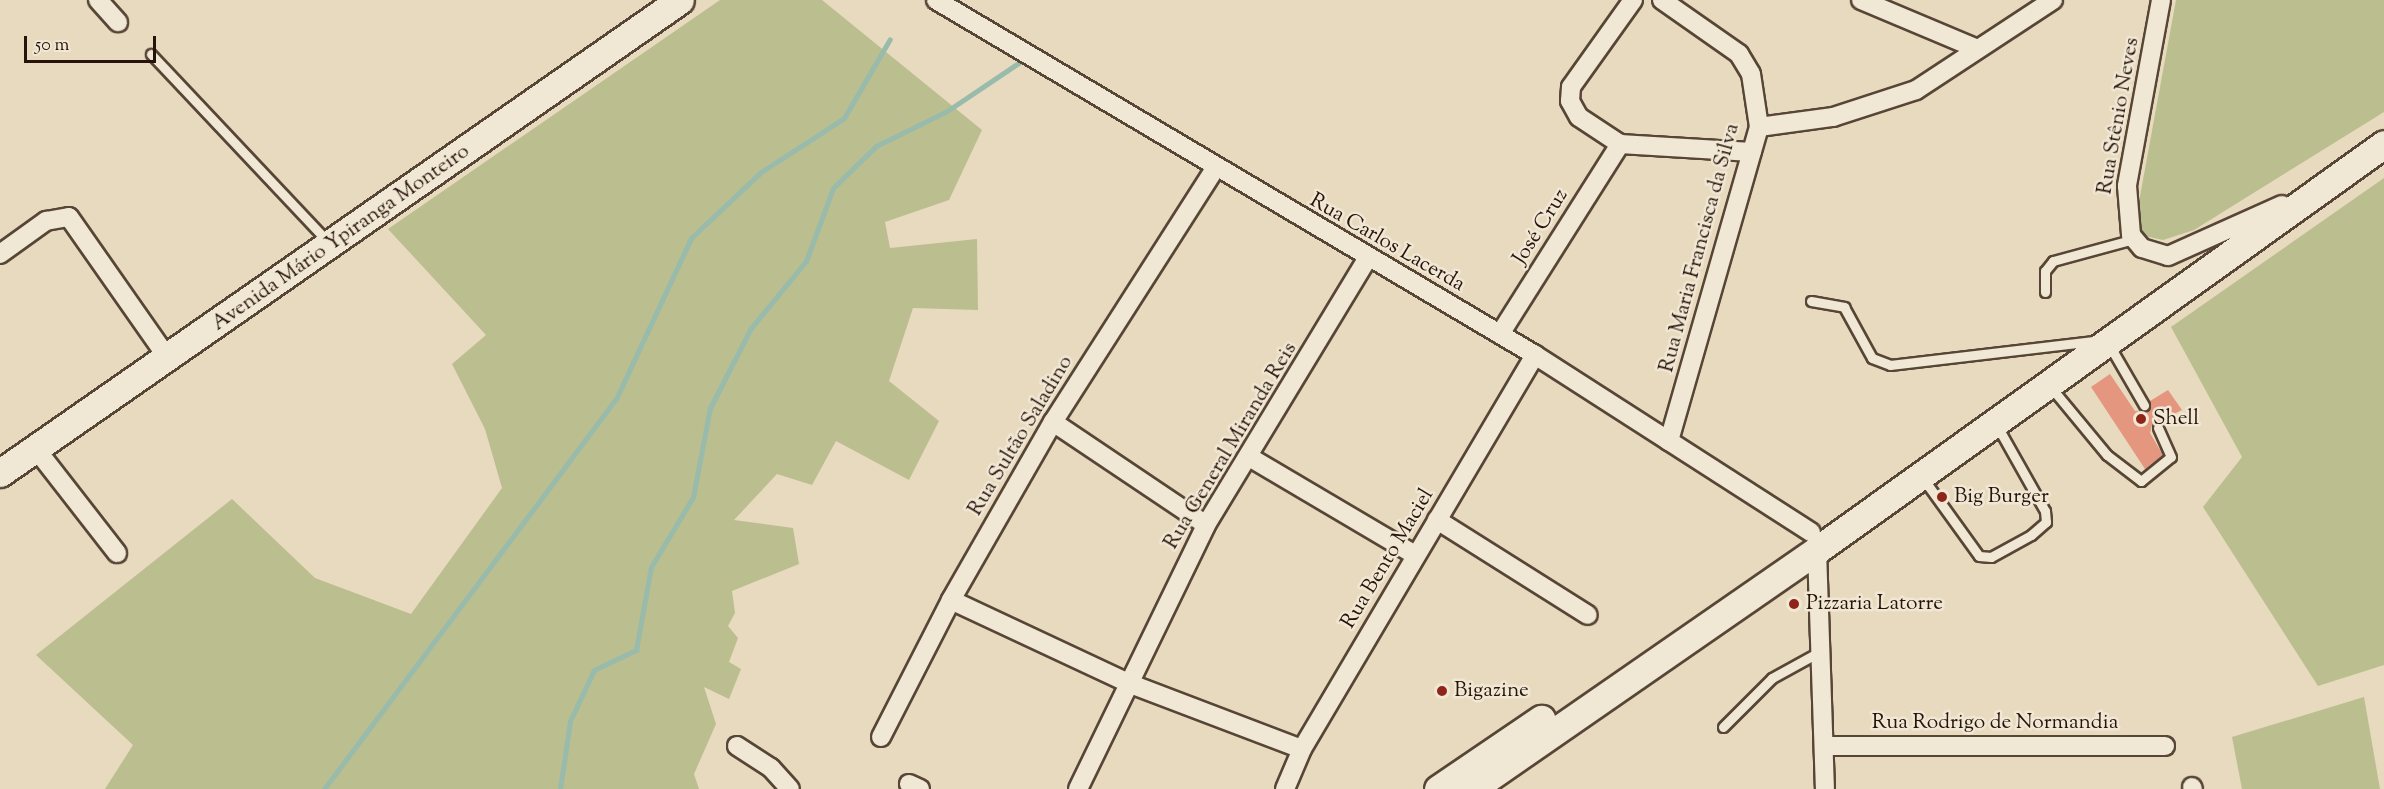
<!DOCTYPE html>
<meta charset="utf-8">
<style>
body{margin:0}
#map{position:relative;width:2384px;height:789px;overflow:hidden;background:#e8dabe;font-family:"Sorts Mill Goudy",serif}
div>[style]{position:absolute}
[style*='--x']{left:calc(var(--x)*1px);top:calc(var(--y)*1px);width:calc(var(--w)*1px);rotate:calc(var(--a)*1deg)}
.green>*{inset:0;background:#bbbe8e}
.stream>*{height:5px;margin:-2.5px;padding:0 2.5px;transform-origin:2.5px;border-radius:2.5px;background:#98bbab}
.building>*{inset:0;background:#e4977e}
.roads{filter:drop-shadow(2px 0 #574536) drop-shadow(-2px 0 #574536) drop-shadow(0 2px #574536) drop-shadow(0 -2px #574536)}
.service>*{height:9px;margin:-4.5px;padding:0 4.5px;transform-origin:4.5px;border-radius:4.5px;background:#f0e7d5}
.minor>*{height:18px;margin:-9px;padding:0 9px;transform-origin:9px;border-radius:9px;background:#f0e7d5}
.secondary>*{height:27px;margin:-13.5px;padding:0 13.5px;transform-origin:13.5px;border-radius:13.5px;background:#f0e7d5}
.dots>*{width:16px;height:16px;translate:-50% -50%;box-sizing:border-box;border:3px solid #f0e7d5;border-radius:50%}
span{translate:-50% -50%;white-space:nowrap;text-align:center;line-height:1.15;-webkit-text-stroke:5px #f0e7d5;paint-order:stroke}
.street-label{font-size:21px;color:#271309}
.poi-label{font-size:21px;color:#271309}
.left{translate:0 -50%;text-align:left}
.scale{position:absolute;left:24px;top:36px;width:132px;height:27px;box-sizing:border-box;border:3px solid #271309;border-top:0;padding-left:8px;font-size:18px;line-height:21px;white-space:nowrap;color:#271309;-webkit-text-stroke:4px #f0e7d5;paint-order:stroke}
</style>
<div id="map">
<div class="green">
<div style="clip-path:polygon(720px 0,822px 0,982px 130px,949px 200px,885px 222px,890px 248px,977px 239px,978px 310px,913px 308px,889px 381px,939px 421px,909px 480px,836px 441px,812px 485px,777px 474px,734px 520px,793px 528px,799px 564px,732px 591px,735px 613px,728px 626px,738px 638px,729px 662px,741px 669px,729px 699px,704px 687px,716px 724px,694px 774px,699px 789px,105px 789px,133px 745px,36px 655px,232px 499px,315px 578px,411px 614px,502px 488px,485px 429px,452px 364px,486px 335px,388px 229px)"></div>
<div style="clip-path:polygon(2176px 0,2384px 0,2384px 112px,2194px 230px,2163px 240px,2145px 236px,2136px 218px)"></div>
<div style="clip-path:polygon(2384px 178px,2384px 665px,2318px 686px,2203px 507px,2242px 457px,2171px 327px)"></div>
<div style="clip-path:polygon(2364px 697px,2380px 789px,2242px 789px,2232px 737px)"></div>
</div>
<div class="stream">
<div style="--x:324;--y:789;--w:487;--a:-53.2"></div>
<div style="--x:616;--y:399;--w:178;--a:-65"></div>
<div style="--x:691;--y:238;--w:96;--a:-43.3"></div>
<div style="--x:761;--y:172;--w:99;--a:-33"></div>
<div style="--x:844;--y:118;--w:91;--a:-59.8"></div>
<div style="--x:560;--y:789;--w:69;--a:-81.6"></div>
<div style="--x:570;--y:721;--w:56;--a:-64.8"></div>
<div style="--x:594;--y:670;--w:47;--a:-25.5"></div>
<div style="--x:636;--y:650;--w:84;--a:-79.8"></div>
<div style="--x:651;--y:567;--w:82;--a:-59"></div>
<div style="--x:693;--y:497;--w:91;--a:-79.2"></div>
<div style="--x:710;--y:408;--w:90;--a:-62.9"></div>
<div style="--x:751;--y:328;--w:87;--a:-50.6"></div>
<div style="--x:806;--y:261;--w:78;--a:-69.7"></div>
<div style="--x:833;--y:188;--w:60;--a:-44.3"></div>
<div style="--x:876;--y:146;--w:79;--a:-26.2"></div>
<div style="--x:947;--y:111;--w:88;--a:-33.9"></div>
</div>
<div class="building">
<div style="clip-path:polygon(2110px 374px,2135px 411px,2148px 410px,2150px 401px,2168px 390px,2182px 410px,2152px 425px,2150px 433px,2163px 455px,2145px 469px,2091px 387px)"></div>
</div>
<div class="roads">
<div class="service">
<div style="--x:151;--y:54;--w:260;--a:46.7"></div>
<div style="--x:2045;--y:292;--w:21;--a:-90"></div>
<div style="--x:2045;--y:271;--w:13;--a:-51"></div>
<div style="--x:2053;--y:261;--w:84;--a:-15.2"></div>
<div style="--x:1811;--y:301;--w:34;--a:10"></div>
<div style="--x:1844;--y:307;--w:58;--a:61.2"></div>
<div style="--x:1872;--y:358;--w:19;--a:21"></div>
<div style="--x:1890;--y:365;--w:205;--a:-6.7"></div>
<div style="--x:2108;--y:343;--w:72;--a:59.9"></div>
<div style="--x:2049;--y:385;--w:91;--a:50.4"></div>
<div style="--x:2107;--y:455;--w:43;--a:37.4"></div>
<div style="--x:2141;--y:481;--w:38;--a:-39"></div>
<div style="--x:2171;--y:457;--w:32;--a:-114"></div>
<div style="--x:1922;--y:477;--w:97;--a:54.2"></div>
<div style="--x:1979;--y:556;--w:12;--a:5"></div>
<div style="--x:1991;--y:557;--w:46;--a:-28.8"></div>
<div style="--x:2031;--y:535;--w:20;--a:-41"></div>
<div style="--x:2046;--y:522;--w:11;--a:-95"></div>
<div style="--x:2045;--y:511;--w:100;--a:-119.4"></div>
<div style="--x:1723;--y:727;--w:69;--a:-45"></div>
<div style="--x:1772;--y:678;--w:56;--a:-28.9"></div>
</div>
<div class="minor">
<div style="--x:98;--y:0;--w:30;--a:48"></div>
<div style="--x:936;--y:0;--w:696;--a:30.65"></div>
<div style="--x:1535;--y:355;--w:328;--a:32.7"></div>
<div style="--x:1633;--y:0;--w:107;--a:125.5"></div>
<div style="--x:1571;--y:87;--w:14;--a:94"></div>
<div style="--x:1570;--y:101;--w:18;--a:61"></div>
<div style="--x:1579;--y:117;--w:49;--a:33.4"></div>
<div style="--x:1620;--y:144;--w:132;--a:3.5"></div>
<div style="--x:1662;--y:0;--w:94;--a:35"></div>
<div style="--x:1739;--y:54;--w:23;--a:59"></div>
<div style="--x:1751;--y:74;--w:54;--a:81.4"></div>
<div style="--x:1759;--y:127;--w:327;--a:106"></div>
<div style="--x:1861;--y:0;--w:124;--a:22.8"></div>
<div style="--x:2161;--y:0;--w:189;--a:100.4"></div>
<div style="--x:2127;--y:186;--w:49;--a:85.3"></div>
<div style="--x:2131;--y:235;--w:17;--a:50"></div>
<div style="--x:2142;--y:248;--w:27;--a:17"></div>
<div style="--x:2168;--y:256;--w:125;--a:-24.1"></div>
<div style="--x:1759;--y:127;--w:75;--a:-7.7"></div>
<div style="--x:1833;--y:117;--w:87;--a:-18"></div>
<div style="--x:1916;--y:90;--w:164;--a:-33.3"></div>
<div style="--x:0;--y:254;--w:57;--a:-35.7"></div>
<div style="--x:46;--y:221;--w:23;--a:-10"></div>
<div style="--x:69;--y:217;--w:171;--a:55"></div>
<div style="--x:1500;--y:334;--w:225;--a:-57.7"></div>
<div style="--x:1053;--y:422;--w:184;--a:33.9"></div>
<div style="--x:36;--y:449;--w:132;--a:52.1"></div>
<div style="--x:1251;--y:458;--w:191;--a:30.6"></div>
<div style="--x:1437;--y:520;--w:178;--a:32.2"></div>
<div style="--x:1817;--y:550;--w:239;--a:88.1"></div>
<div style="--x:951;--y:600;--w:195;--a:25.1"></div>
<div style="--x:1128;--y:683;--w:186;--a:20.8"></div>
<div style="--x:881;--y:737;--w:154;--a:-62.9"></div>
<div style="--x:951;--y:600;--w:205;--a:-60.2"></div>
<div style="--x:1053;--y:422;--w:303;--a:-57.4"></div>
<div style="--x:737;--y:746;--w:40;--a:32.9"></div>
<div style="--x:771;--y:768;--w:28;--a:48"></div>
<div style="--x:1825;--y:746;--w:340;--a:0"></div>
<div style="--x:909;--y:784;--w:12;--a:24"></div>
<div style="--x:2192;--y:787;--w:2;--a:63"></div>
<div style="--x:1078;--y:789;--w:293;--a:-64.1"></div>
<div style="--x:1206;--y:525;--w:311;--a:-58.8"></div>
<div style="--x:1285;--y:789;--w:43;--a:-67"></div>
<div style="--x:1302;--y:749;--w:458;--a:-59.4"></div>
</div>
<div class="secondary">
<div style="--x:0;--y:473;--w:828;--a:-34.82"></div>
<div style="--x:1438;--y:789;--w:125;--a:-34.2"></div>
<div style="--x:1472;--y:789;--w:420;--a:-34.7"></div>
<div style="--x:1817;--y:550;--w:697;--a:-35.6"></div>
</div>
</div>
<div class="dots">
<div style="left:2141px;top:419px;background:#8f2418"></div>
<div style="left:1942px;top:497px;background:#8f2418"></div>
<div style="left:1794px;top:604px;background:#8f2418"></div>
<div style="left:1442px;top:691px;background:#8f2418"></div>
</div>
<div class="street-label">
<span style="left:2119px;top:116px;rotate:-80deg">Rua Stênio Neves</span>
<span style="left:1541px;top:227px;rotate:-58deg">José Cruz</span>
<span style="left:341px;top:238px;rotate:-35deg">Avenida Mário Ypiranga Monteiro</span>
<span style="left:1387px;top:243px;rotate:30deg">Rua Carlos Lacerda</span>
<span style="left:1700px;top:248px;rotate:-75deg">Rua Maria Francisca da Silva</span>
<span style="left:1021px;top:436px;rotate:-59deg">Rua Sultão Saladino</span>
<span style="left:1231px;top:446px;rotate:-59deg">Rua General Miranda Reis</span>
<span style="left:1388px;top:559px;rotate:-59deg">Rua Bento Maciel</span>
<span style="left:1995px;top:723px">Rua Rodrigo de Normandia</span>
</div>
<div class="poi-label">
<span class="left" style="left:2153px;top:419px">Shell</span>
<span class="left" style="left:1954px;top:497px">Big Burger</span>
<span class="left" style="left:1806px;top:604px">Pizzaria Latorre</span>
<span class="left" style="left:1454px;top:691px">Bigazine</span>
</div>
<div class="scale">50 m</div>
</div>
